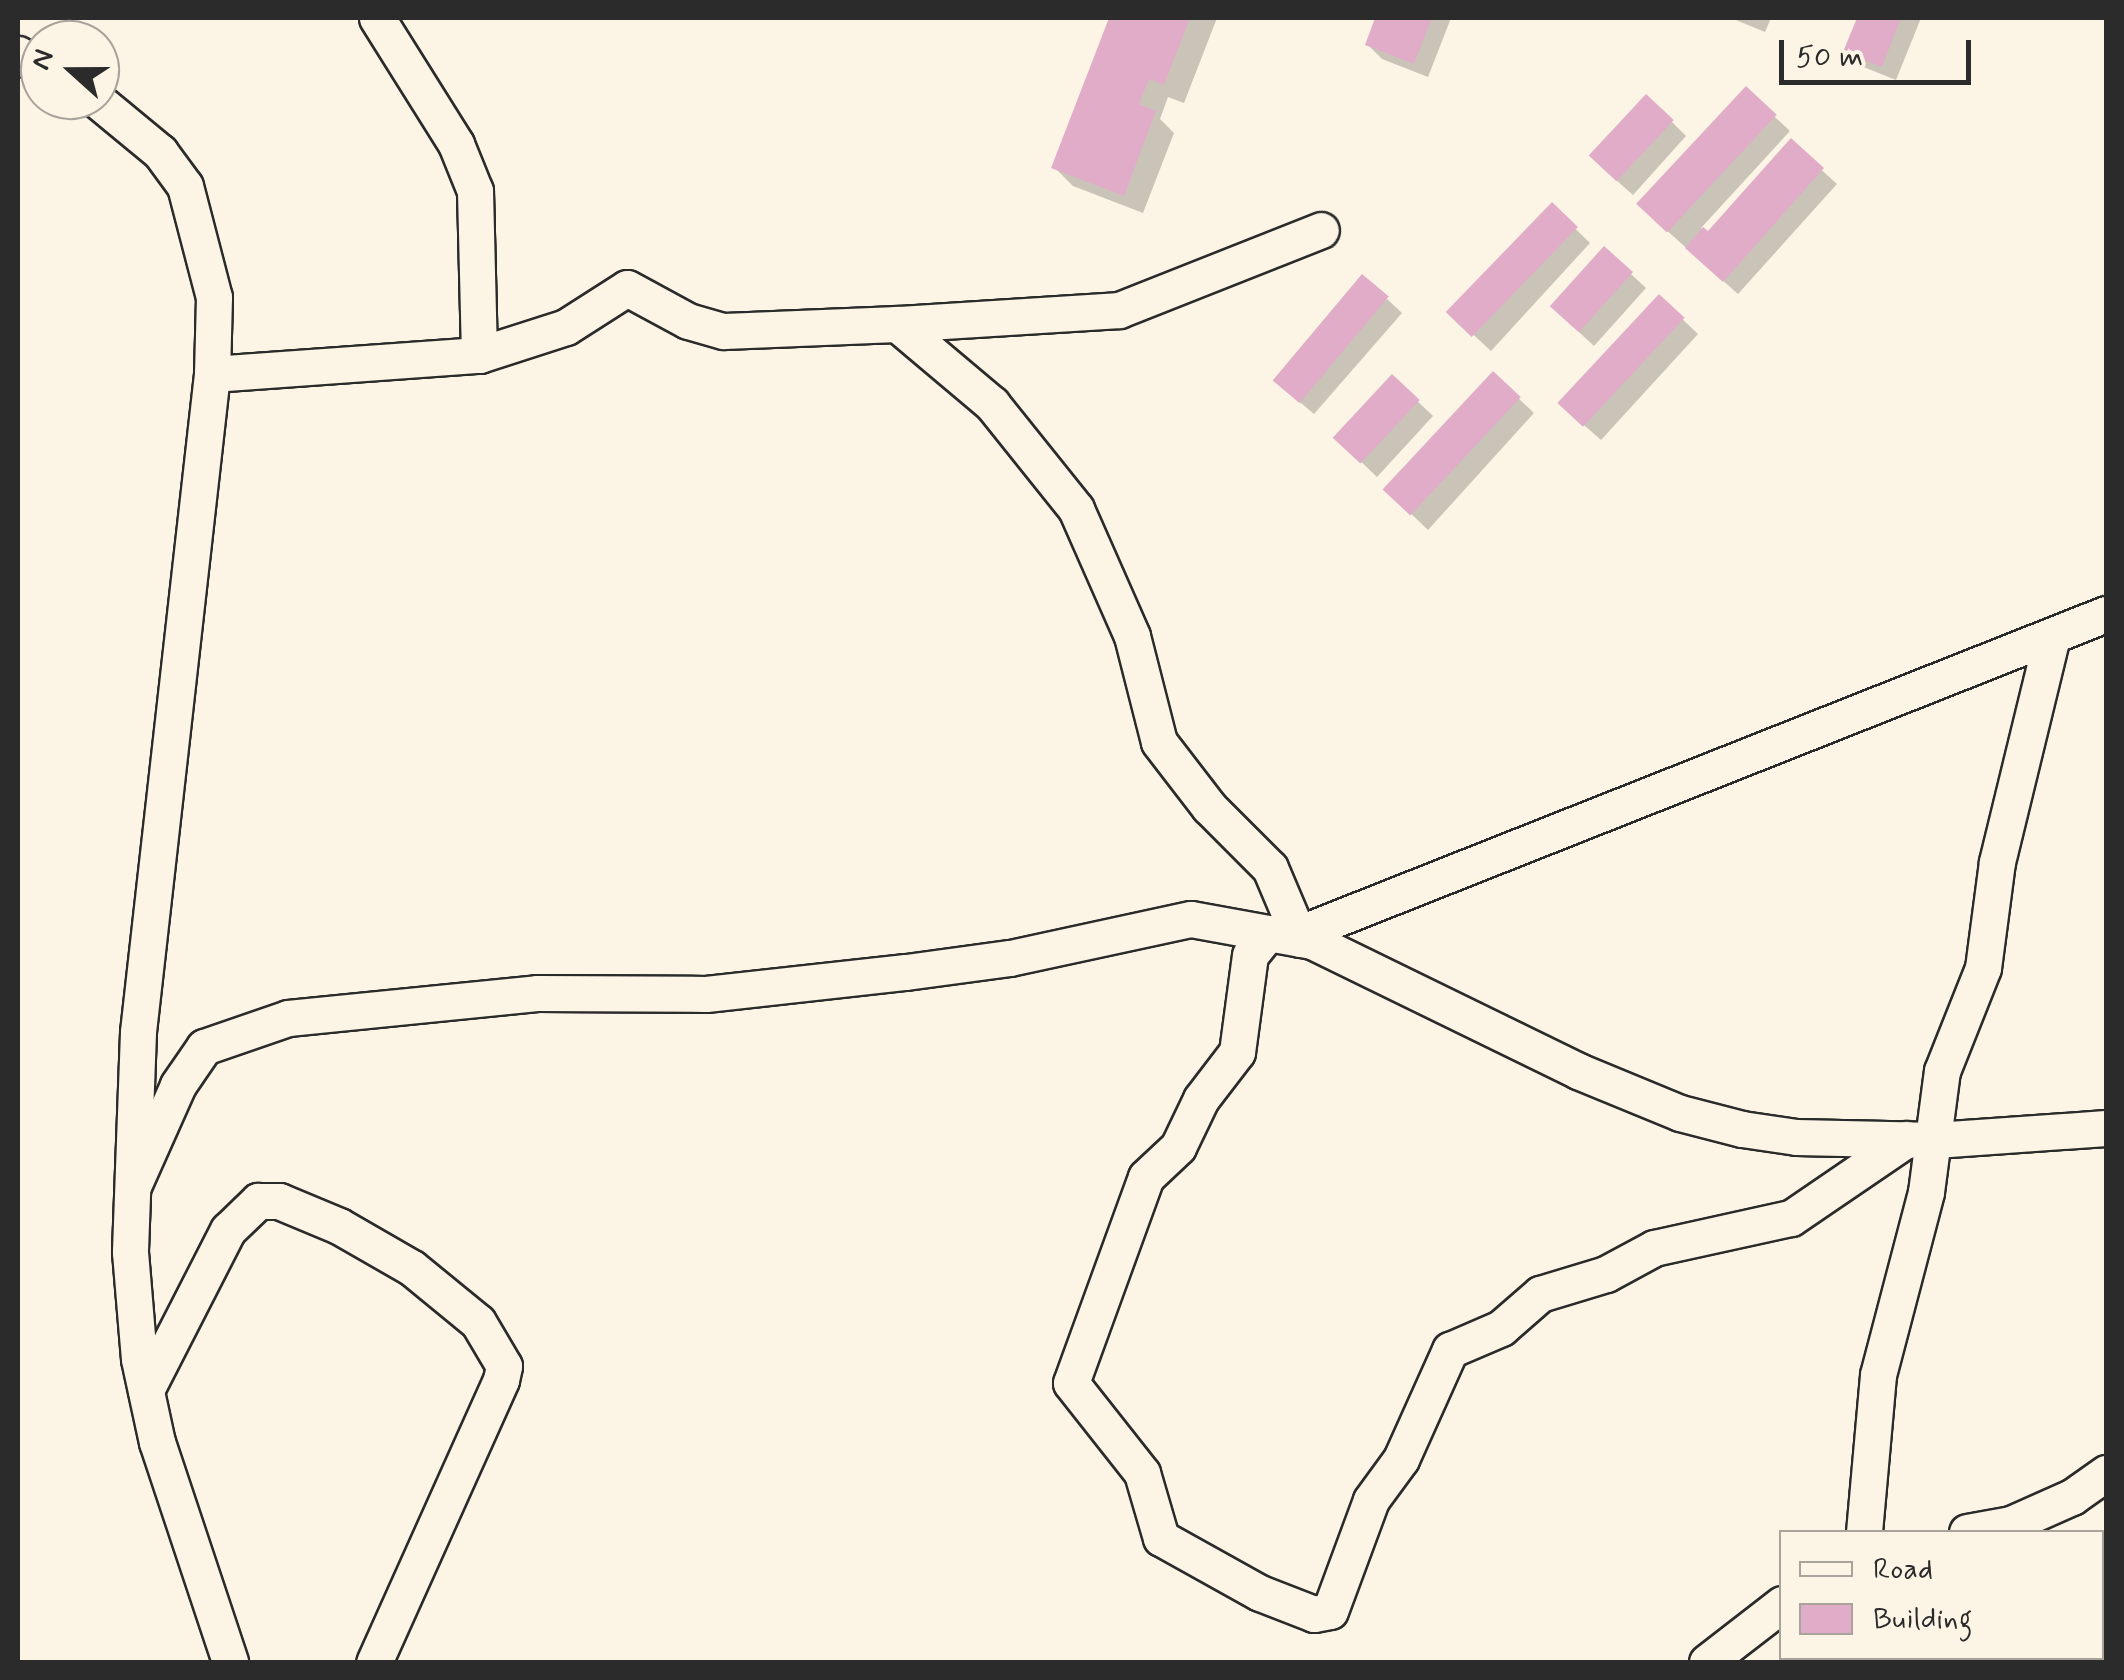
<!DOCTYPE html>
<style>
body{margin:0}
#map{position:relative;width:2124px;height:1680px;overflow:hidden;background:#fcf5e5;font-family:Mynerve,sans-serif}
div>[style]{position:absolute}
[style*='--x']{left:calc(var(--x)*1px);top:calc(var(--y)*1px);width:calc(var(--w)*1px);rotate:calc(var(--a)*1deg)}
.shadow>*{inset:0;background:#0003}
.building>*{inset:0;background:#e0acc8;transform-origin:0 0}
.roads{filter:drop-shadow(2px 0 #2b2b2b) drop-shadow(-2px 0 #2b2b2b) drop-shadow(0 2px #2b2b2b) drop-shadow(0 -2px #2b2b2b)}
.minor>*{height:35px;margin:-17.5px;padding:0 17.5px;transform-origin:17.5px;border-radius:17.5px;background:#fcf5e5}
span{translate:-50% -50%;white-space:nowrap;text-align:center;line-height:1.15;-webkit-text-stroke:9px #fcf5e5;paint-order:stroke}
.frame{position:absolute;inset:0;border:20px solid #2b2b2b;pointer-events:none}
.legend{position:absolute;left:1779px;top:1530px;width:325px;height:130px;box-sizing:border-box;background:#fcf5e5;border:2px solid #a8a49b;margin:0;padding:12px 18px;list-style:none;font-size:30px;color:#2b2b2b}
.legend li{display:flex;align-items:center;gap:20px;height:50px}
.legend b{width:50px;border:2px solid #a8a49b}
.north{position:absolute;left:20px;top:20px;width:100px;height:100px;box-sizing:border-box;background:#fcf5e5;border:2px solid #a8a49b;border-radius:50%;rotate:291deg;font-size:28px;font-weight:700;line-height:40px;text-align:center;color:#2b2b2b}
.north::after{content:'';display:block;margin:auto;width:35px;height:45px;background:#2b2b2b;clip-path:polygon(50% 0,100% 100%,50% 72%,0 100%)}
.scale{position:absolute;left:1779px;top:40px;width:192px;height:45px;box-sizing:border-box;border:5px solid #2b2b2b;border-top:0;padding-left:12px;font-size:30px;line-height:35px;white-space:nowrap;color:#2b2b2b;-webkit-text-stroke:8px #fcf5e5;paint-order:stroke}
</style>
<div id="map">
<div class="shadow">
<div style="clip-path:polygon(1112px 18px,1217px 18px,1184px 103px,1168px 97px,1160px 119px,1174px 133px,1143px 213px,1073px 186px,1054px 167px)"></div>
<div style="clip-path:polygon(1378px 18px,1451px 18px,1428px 77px,1382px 59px,1368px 45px)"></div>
<div style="clip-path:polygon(1731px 18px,1771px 18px,1765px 32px)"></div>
<div style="clip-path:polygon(1860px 18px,1921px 18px,1896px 80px,1861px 66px,1846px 52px)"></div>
<div style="clip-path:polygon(1746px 90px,1790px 131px,1701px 228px,1708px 235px,1791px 142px,1837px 184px,1738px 294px,1655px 220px)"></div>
<div style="clip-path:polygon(1672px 122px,1686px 136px,1633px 195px,1606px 171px)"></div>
<div style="clip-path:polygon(1552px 206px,1590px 243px,1491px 351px,1466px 328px)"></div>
<div style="clip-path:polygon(1604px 249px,1646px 288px,1594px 346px,1567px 321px)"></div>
<div style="clip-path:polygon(1659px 297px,1698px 334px,1601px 440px,1576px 418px)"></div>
<div style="clip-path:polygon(1387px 299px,1402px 313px,1314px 414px,1289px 393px)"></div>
<div style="clip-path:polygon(1494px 375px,1534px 413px,1428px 530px,1402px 505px)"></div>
<div style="clip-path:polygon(1392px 377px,1433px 416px,1377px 477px,1351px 452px)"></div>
</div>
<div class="building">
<div style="clip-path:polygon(1109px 18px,1190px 18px,1164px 85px,1149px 79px,1139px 104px,1156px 111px,1124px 196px,1051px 168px)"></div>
<div style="clip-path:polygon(1375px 18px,1432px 18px,1414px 64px,1365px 45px)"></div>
<div style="clip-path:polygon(1857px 18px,1901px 18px,1882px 67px,1843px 52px)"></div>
<div style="left:1746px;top:86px;width:42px;height:161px;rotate:43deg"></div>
<div style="left:1646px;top:94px;width:38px;height:84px;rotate:43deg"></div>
<div style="clip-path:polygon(1791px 138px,1824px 168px,1723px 282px,1685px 248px,1703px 227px,1708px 231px)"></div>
<div style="left:1552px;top:202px;width:36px;height:153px;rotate:44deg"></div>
<div style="left:1604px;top:246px;width:39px;height:81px;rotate:42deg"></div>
<div style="left:1362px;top:274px;width:35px;height:139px;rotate:40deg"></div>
<div style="left:1659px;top:294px;width:35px;height:149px;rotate:43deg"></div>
<div style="left:1493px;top:371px;width:38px;height:162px;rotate:43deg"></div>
<div style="left:1392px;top:374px;width:38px;height:87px;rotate:43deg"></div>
</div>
<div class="roads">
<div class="minor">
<div style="--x:377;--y:18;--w:149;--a:57.9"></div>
<div style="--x:456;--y:144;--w:51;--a:68"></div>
<div style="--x:475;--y:191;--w:164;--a:88.6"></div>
<div style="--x:18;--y:54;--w:25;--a:29"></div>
<div style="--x:97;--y:100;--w:82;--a:39.5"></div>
<div style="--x:160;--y:152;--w:42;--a:53.7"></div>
<div style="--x:185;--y:186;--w:115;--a:75.4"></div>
<div style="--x:214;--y:297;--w:77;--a:91.5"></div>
<div style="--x:212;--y:374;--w:662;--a:96.42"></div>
<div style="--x:138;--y:1032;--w:220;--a:92.1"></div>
<div style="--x:130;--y:1252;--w:107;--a:85.2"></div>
<div style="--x:139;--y:1359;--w:85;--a:77.8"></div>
<div style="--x:157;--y:1442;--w:232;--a:71.6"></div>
<div style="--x:897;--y:324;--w:222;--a:-3.6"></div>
<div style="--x:1119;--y:310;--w:217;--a:-21.6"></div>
<div style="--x:212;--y:374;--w:268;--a:-4.1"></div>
<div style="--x:479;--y:355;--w:91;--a:-17.8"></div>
<div style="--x:566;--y:327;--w:72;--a:-32.6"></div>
<div style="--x:627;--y:288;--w:69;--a:28.4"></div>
<div style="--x:688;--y:321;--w:37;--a:16"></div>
<div style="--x:724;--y:331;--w:173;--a:-2.3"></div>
<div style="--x:897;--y:324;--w:124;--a:40.1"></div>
<div style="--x:992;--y:404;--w:134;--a:51.3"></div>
<div style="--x:1076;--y:509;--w:139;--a:66.2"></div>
<div style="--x:1132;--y:636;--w:109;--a:75.7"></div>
<div style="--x:1159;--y:742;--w:82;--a:52.4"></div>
<div style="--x:1209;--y:807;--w:86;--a:45"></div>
<div style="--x:1270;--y:868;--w:77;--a:67.1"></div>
<div style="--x:1268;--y:933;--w:28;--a:129"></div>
<div style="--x:1250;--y:955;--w:98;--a:97.6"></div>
<div style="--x:1237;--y:1052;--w:59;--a:127.5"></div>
<div style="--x:1201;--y:1099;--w:53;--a:115.6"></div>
<div style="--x:1178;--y:1147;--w:44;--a:136.8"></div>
<div style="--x:1146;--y:1177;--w:219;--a:110"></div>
<div style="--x:1071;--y:1383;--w:115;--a:51.7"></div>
<div style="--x:1142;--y:1473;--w:68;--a:73.7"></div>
<div style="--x:1161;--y:1538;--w:113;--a:29.1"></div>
<div style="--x:1260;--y:1593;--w:58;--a:21.3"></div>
<div style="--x:1314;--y:1614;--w:16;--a:-11"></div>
<div style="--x:1330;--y:1611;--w:118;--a:-69.7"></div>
<div style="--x:1371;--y:1500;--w:51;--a:-53.8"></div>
<div style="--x:1401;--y:1459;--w:120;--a:-65.8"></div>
<div style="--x:1450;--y:1350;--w:56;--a:-23.3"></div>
<div style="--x:1501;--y:1328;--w:52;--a:-41.1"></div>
<div style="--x:1540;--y:1294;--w:69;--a:-16.9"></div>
<div style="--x:1606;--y:1274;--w:55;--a:-28.4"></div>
<div style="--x:1654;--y:1248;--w:140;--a:-12.4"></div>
<div style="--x:1791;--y:1218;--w:140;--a:-34.3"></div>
<div style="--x:1298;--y:934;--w:869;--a:-21.61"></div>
<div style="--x:134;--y:1184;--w:108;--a:-66"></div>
<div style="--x:178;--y:1085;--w:46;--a:-55.6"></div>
<div style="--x:204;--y:1047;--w:89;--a:-19"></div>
<div style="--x:288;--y:1018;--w:250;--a:-5.7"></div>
<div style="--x:537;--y:993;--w:169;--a:0.3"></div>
<div style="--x:706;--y:994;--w:201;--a:-6.3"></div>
<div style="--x:906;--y:972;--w:105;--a:-7.7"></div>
<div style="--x:1010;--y:958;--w:185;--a:-12.2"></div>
<div style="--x:1191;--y:919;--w:123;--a:10.3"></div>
<div style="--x:1312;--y:941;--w:296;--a:26"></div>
<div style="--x:1578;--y:1071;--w:110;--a:22.4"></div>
<div style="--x:1680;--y:1113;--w:64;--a:14.5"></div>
<div style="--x:1742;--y:1129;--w:55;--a:8.4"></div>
<div style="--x:1796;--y:1137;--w:139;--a:1.2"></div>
<div style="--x:1935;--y:1140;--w:171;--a:-4"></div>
<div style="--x:146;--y:1390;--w:180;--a:-62.9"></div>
<div style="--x:228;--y:1230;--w:42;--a:-44"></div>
<div style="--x:258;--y:1201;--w:21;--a:0"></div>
<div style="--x:279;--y:1201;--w:65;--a:22.6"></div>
<div style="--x:339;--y:1226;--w:84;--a:29.9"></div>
<div style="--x:412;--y:1268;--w:85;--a:39.3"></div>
<div style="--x:478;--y:1322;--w:51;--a:59.4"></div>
<div style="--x:504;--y:1366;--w:14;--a:102"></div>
<div style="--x:501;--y:1380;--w:309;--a:114.2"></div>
<div style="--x:1864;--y:1532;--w:158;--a:-84.9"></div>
<div style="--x:1878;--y:1375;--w:189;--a:-75.3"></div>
<div style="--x:1926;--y:1192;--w:122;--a:-82.5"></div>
<div style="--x:1942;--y:1071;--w:111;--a:-68.3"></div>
<div style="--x:1983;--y:968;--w:107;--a:-82.5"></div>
<div style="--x:1997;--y:862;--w:233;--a:-76.3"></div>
<div style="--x:1967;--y:1532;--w:45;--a:-10.3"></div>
<div style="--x:2011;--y:1524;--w:67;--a:-23.9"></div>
<div style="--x:2072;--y:1497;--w:42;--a:-35.2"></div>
<div style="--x:1707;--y:1662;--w:95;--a:-37.7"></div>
<div style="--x:1858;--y:1662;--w:4;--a:-76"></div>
</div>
</div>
<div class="frame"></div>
<ul class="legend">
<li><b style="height:12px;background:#fcf5e5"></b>Road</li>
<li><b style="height:28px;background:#e0acc8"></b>Building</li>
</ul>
<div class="north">N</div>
<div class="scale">50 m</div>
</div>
